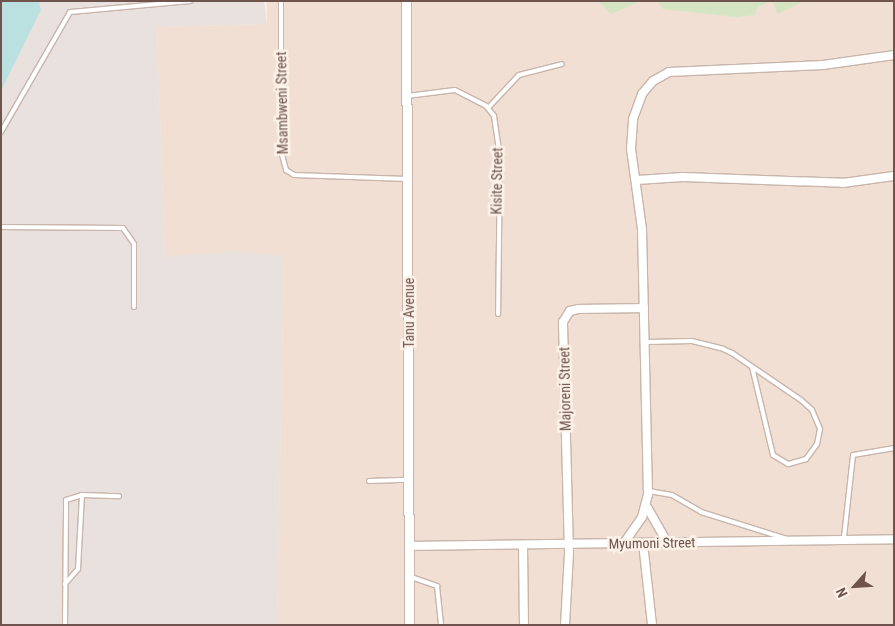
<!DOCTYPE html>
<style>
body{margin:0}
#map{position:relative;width:895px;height:626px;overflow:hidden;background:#f9eee3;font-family:"Roboto Condensed",sans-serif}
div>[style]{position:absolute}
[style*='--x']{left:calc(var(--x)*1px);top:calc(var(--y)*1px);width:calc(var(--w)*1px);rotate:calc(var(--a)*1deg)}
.residential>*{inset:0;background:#f0dfd2}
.industrial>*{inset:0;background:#e9e1dd}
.green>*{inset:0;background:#d5e5c3}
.water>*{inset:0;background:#bae0e0}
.roads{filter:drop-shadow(1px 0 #c8b5ab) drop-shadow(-1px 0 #c8b5ab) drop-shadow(0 1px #c8b5ab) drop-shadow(0 -1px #c8b5ab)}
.service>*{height:4px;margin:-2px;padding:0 2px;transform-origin:2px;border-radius:2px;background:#fff}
.minor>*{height:8px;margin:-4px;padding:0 4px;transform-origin:4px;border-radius:4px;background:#fff}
.tertiary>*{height:9px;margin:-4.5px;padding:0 4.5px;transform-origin:4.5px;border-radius:4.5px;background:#fff}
span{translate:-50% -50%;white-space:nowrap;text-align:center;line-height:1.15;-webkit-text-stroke:5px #fdf2e8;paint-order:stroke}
.street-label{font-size:14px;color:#6e544c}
.frame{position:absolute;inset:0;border:2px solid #6e544c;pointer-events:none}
.north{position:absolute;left:830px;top:561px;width:50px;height:50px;-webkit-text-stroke:4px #fdf2e8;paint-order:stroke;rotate:244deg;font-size:14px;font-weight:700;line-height:20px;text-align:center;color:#6e544c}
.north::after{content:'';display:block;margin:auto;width:18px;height:22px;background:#6e544c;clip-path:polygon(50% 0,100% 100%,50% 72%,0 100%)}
</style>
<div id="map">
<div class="residential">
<div style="clip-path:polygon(267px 1px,894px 1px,894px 625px,277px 625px,284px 256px,165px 257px,157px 27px,267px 24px)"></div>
</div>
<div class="industrial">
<div style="clip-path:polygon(39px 1px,264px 1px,267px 24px,157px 27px,165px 257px,234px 251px,284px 256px,277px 625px,1px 625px,1px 91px,41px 10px)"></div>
</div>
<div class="green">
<div style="clip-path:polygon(598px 1px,641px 1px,611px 14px)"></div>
<div style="clip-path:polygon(657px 1px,771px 1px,758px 7px,755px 15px,736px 17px,663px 9px)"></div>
<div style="clip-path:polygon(772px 1px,804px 1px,778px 14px)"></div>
</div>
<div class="water">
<div style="clip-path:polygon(1px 1px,39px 1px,41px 10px,1px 91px)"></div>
</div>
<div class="roads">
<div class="service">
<div style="--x:281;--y:1;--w:150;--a:90"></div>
<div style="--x:281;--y:151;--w:20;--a:75"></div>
<div style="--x:286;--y:170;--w:9;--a:32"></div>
<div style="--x:294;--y:175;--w:113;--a:2"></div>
<div style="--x:407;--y:96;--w:48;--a:-7.1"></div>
<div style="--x:455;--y:90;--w:35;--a:27"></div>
<div style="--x:486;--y:106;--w:13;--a:51"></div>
<div style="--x:494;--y:116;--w:41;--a:81.7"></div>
<div style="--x:500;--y:157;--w:157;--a:90.7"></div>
<div style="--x:488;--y:108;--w:45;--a:-46.8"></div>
<div style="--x:519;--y:75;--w:44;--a:-14.3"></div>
<div style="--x:1;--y:132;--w:138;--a:-60.1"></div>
<div style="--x:70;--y:12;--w:121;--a:-5.2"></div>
<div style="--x:1;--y:227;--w:122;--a:0.5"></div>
<div style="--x:123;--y:228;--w:19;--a:55"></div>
<div style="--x:134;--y:244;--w:63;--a:90"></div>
<div style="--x:646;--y:342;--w:46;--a:-1.2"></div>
<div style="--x:692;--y:341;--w:32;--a:14"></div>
<div style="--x:723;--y:349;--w:10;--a:24"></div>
<div style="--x:732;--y:353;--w:83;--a:34.3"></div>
<div style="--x:801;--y:400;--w:15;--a:42"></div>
<div style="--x:812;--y:410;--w:21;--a:67"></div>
<div style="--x:820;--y:429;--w:15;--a:101"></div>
<div style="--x:817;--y:444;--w:19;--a:126"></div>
<div style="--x:806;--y:459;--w:19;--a:164"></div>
<div style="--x:788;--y:464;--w:17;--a:-149"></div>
<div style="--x:773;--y:455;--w:90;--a:-103.4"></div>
<div style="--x:369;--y:481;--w:38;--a:-2"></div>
<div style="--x:649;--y:491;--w:23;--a:10"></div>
<div style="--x:672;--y:495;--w:34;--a:30"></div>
<div style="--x:701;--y:512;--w:90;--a:17.4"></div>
<div style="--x:844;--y:537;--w:82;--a:-83.7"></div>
<div style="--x:853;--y:455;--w:42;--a:-9.7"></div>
<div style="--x:411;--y:577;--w:28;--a:19"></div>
<div style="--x:437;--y:586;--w:39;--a:84"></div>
<div style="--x:65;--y:584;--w:20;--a:-49"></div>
<div style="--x:78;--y:569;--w:74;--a:-86.9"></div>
<div style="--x:65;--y:625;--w:125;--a:-89.5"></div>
<div style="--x:66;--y:500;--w:17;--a:-17"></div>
<div style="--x:82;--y:495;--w:37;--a:2"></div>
</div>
<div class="minor">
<div style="--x:637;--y:180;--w:46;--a:-3.7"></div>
<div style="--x:683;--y:177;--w:160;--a:2.1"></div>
<div style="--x:843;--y:183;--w:51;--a:-7.8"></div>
<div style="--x:647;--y:507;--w:40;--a:60.3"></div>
<div style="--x:624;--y:543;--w:32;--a:-55"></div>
<div style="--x:642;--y:517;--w:24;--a:-75"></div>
<div style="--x:648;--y:494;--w:265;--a:-91.3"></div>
<div style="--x:642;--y:229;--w:81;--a:-97.8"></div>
<div style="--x:631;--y:149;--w:30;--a:-86"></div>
<div style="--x:633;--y:119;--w:27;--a:-70"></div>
<div style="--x:642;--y:94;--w:17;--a:-50"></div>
<div style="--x:653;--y:81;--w:18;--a:-29"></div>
<div style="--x:669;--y:72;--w:154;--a:-2.6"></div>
<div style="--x:823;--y:65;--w:72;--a:-8"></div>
<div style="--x:643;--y:543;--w:82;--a:83.7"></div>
<div style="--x:523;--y:545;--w:80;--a:89.3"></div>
<div style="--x:410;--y:546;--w:484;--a:-0.8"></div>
<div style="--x:565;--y:625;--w:72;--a:-86.8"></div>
<div style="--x:569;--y:553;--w:231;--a:-91.5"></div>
<div style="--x:563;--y:322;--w:13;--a:-58"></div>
<div style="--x:570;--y:311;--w:9;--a:-13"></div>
<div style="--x:579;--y:309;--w:65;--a:-0.9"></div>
</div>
<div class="tertiary">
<div style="--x:406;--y:1;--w:624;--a:89.72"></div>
</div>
</div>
<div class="street-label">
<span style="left:282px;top:103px;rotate:-91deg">Msambweni Street</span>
<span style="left:497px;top:181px;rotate:-89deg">Kisite Street</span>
<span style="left:409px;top:313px;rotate:-90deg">Tanu Avenue</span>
<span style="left:565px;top:389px;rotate:-91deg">Majoreni Street</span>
<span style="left:652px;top:543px;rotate:-1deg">Myumoni Street</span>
</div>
<div class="frame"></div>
<div class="north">N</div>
</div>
